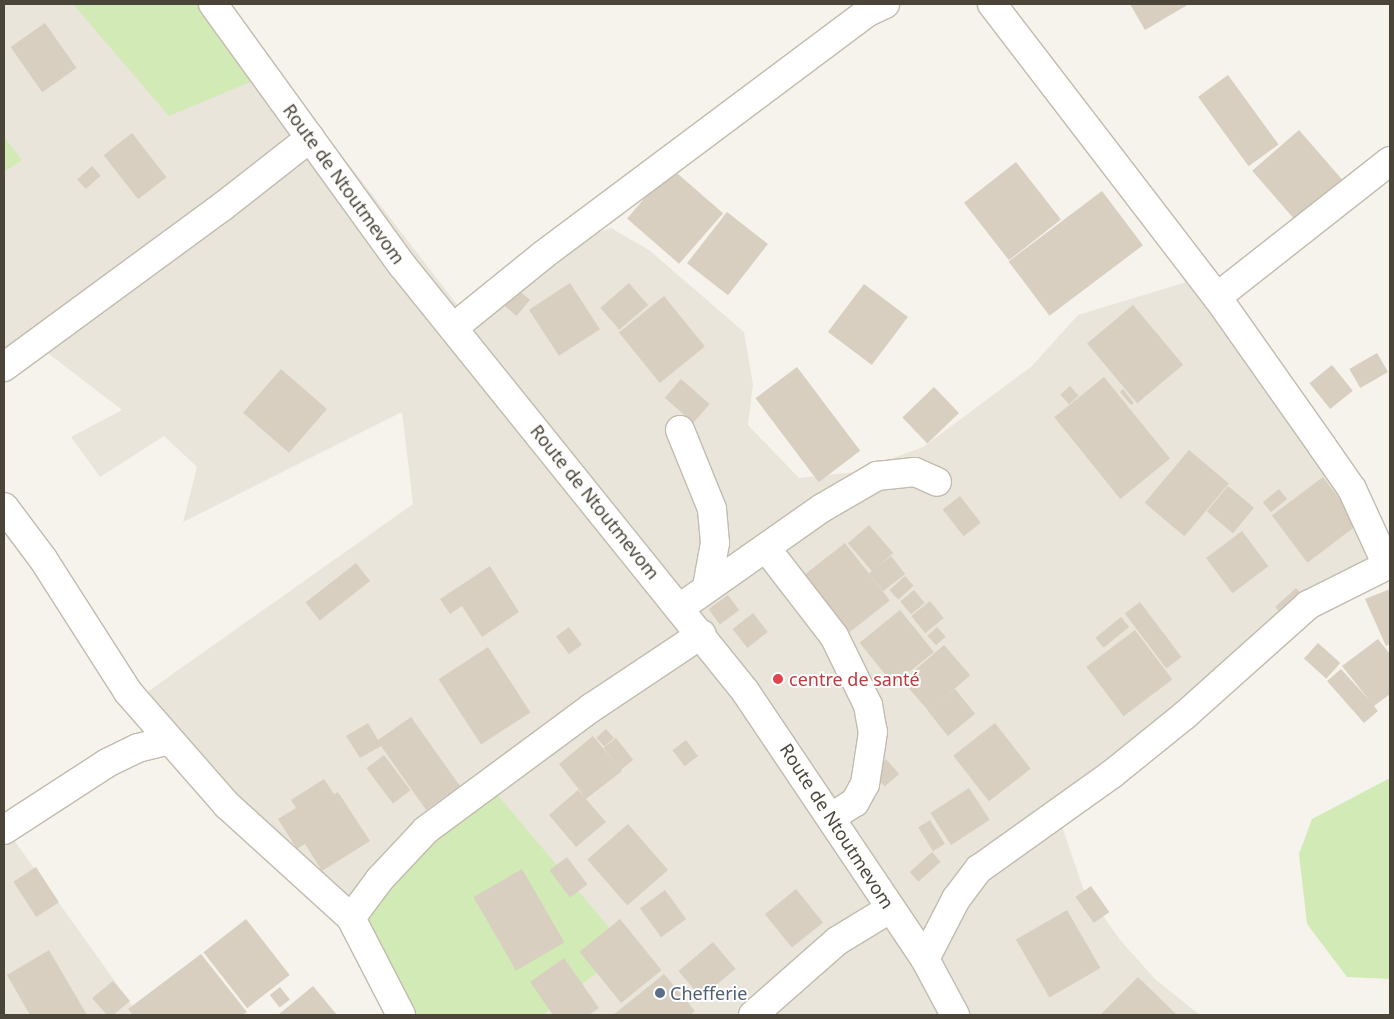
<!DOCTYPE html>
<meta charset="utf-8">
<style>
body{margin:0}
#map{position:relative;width:1394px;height:1019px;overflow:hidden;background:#f6f3ec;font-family:"Noto Sans",sans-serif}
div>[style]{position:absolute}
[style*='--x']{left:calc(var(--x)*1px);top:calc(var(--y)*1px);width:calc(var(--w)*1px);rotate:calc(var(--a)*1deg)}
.residential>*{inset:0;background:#eae5da}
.green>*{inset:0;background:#d2eab5}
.building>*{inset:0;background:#d8cfc1;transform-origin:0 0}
.roads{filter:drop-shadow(1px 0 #c2bbae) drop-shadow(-1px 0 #c2bbae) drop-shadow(0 1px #c2bbae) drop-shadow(0 -1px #c2bbae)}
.minor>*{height:28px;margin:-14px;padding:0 14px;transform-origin:14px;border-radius:14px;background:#fff}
.dots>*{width:14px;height:14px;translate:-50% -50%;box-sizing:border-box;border:2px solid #fff;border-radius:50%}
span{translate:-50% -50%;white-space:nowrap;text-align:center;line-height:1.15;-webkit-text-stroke:4px #fff;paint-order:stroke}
.street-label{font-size:18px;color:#4b4439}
.health-label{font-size:18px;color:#be3a42}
.left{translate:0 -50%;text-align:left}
.service-label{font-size:18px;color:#4e5e75}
.frame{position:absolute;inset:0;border:5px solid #4b4439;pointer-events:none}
</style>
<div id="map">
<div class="residential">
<div style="clip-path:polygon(4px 4px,225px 4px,462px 311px,539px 252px,611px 228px,649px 250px,744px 332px,753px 384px,748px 425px,799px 478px,855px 472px,923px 447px,1032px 366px,1078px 315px,1206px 276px,1388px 561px,1055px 806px,1083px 888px,1121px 941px,1156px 980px,1200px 1015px,543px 1015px,627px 949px,365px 920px,277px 868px,143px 695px,413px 504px,402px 412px,183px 522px,197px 467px,164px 436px,100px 477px,71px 437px,122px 410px,36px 344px,4px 364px)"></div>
<div style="clip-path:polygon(4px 826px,139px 1015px,4px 1015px)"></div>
</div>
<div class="green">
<div style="clip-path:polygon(73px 4px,224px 4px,276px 71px,169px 116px)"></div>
<div style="clip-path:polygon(4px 137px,22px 160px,4px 172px)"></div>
<div style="clip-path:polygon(1390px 778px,1390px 979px,1347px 977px,1307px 924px,1299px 854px,1312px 819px)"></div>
<div style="clip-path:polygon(485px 780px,627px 949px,543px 1015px,395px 1015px,364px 953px,366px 901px)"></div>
</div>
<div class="building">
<div style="clip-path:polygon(1130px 4px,1189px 4px,1145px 30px)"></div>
<div style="left:45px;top:23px;width:55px;height:42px;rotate:55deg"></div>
<div style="left:1228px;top:75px;width:86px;height:37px;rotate:54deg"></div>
<div style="left:1299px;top:130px;width:66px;height:62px;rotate:49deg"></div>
<div style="left:132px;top:133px;width:56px;height:36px;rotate:52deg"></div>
<div style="left:1016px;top:162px;width:73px;height:66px;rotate:52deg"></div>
<div style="left:92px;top:166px;width:13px;height:20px;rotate:48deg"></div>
<div style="left:671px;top:168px;width:69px;height:67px;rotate:41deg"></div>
<div style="left:1102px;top:191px;width:68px;height:117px;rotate:53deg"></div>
<div style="left:727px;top:212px;width:52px;height:65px;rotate:38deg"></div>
<div style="left:570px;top:283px;width:55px;height:49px;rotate:57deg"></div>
<div style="left:629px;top:283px;width:29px;height:38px;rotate:49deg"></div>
<div style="left:864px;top:284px;width:55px;height:60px;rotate:37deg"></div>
<div style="left:517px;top:289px;width:17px;height:21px;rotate:40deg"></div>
<div style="left:664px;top:296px;width:65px;height:58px;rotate:51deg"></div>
<div style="left:1133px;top:305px;width:78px;height:60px;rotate:50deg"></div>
<div style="left:1377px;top:353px;width:22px;height:32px;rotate:60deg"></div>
<div style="left:1332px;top:365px;width:33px;height:29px;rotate:51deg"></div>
<div style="left:797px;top:367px;width:105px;height:52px;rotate:53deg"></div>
<div style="left:281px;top:369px;width:61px;height:58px;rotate:41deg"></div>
<div style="left:1104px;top:377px;width:105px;height:64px;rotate:51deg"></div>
<div style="left:681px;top:379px;width:38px;height:25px;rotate:41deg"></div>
<div style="left:1070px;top:386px;width:13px;height:13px;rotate:48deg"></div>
<div style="left:934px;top:387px;width:36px;height:44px;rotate:46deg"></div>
<div style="clip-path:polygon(1123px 389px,1134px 403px,1131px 405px,1120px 392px)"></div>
<div style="left:1189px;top:450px;width:52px;height:69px;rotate:40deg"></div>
<div style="left:1323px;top:477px;width:59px;height:64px;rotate:53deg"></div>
<div style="left:1228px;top:486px;width:34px;height:33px;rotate:40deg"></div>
<div style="left:1279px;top:489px;width:13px;height:21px;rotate:51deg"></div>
<div style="left:960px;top:496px;width:34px;height:22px;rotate:52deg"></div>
<div style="left:869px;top:525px;width:37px;height:28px;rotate:49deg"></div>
<div style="left:1242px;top:531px;width:44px;height:45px;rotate:53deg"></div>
<div style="left:845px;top:543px;width:73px;height:51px;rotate:52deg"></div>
<div style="left:891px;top:556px;width:23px;height:28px;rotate:52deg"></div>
<div style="left:356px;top:563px;width:23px;height:64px;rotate:52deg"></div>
<div style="clip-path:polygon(490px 566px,519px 612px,482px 637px,462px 606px,450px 614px,440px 599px)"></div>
<div style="left:905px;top:576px;width:13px;height:21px;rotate:48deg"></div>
<div style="left:1296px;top:588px;width:12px;height:28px;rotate:48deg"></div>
<div style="clip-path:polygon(1390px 589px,1390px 644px,1386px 646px,1365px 599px)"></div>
<div style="left:914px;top:590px;width:17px;height:18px;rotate:50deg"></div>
<div style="left:728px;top:595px;width:19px;height:24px;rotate:54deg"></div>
<div style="left:930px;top:601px;width:22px;height:24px;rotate:51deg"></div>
<div style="left:1140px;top:602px;width:69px;height:19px;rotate:53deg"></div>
<div style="left:900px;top:610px;width:54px;height:52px;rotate:51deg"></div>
<div style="left:753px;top:613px;width:24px;height:26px;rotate:52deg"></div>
<div style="left:1121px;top:617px;width:13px;height:33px;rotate:51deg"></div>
<div style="left:569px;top:627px;width:22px;height:16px;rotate:54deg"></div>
<div style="left:937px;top:627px;width:13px;height:13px;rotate:48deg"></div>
<div style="left:1135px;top:630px;width:62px;height:61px;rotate:53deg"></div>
<div style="clip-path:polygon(1378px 639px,1390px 654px,1390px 694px,1374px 706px,1378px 711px,1364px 723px,1327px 681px,1341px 669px,1370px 701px,1342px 666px)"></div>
<div style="left:1318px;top:643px;width:30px;height:21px;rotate:42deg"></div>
<div style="left:944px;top:645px;width:40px;height:55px;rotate:49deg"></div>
<div style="left:488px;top:647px;width:78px;height:59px;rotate:57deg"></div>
<div style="left:955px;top:689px;width:32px;height:35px;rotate:51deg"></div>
<div style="clip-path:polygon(411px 717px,460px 786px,426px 810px,381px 746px,360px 758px,346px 736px,368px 723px,378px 740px)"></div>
<div style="left:995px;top:723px;width:58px;height:53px;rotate:52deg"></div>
<div style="left:606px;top:729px;width:12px;height:13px;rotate:48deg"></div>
<div style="clip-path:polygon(593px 736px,622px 771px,586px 799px,606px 822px,576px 847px,549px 815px,578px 790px,584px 796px,559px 764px)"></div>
<div style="left:616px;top:738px;width:28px;height:16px;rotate:52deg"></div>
<div style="left:686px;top:740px;width:20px;height:17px;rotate:53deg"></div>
<div style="left:384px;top:755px;width:44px;height:22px;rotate:53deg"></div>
<div style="left:886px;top:759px;width:20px;height:19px;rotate:49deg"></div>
<div style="clip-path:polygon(324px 779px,334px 794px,338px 792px,370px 841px,322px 871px,305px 844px,297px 849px,278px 819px,296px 808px,291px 800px)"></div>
<div style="left:969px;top:788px;width:38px;height:46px;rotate:57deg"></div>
<div style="left:930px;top:820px;width:28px;height:14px;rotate:58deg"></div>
<div style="left:628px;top:824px;width:61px;height:54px;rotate:49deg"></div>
<div style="left:932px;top:852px;width:13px;height:30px;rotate:48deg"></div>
<div style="left:567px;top:857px;width:34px;height:22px;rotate:53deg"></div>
<div style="left:36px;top:867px;width:42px;height:27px;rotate:57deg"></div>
<div style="left:522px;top:869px;width:85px;height:56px;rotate:60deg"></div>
<div style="left:1091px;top:886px;width:32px;height:19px;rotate:55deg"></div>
<div style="left:796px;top:889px;width:43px;height:40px;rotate:51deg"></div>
<div style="left:665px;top:890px;width:36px;height:31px;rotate:54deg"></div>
<div style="left:1067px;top:910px;width:67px;height:59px;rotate:60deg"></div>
<div style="left:246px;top:919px;width:71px;height:54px;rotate:52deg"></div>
<div style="left:620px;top:919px;width:66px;height:52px;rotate:51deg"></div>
<div style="left:713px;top:942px;width:35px;height:45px;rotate:50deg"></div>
<div style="clip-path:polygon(49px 950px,87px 1015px,30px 1015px,7px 975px)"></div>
<div style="clip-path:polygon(201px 954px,247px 1012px,242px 1015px,133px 1015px,128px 1009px)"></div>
<div style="clip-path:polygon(564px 958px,599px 1008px,589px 1015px,553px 1015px,530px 982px)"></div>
<div style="clip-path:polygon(664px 974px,695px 1011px,690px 1015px,613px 1015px)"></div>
<div style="clip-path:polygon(1138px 977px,1177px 1015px,1100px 1015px)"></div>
<div style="clip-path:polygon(113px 981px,130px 1001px,113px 1015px,107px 1015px,92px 998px)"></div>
<div style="clip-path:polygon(313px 986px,337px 1015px,278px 1015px)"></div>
<div style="left:280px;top:987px;width:16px;height:13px;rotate:52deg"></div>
</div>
<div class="roads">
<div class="minor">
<div style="--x:213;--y:4;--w:322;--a:54.1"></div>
<div style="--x:402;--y:265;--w:547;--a:51.16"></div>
<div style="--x:745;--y:691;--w:323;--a:56.1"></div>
<div style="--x:925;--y:959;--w:64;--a:61.8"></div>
<div style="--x:992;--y:4;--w:369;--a:52.5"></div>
<div style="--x:1217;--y:297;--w:182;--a:54.8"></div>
<div style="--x:1322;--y:446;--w:52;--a:55.1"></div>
<div style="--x:1352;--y:489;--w:84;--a:65.3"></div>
<div style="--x:1217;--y:297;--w:220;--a:-38.2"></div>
<div style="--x:453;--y:328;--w:116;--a:-39"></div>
<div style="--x:543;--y:255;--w:406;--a:-36.8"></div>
<div style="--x:868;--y:12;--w:19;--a:-25"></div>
<div style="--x:4;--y:367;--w:270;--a:-36.3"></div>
<div style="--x:222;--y:207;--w:112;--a:-38.1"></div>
<div style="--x:680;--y:430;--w:85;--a:67.9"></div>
<div style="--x:712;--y:509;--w:34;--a:85"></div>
<div style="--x:715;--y:543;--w:45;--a:100.3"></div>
<div style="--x:4;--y:507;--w:65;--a:53.1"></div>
<div style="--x:43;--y:559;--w:158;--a:57.4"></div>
<div style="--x:128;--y:692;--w:150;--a:48.8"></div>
<div style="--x:227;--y:805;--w:168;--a:42.3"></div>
<div style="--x:351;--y:918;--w:109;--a:62.7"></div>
<div style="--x:766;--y:548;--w:111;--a:52.3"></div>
<div style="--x:834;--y:636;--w:77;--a:63.8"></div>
<div style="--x:868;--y:705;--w:27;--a:80"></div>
<div style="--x:873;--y:732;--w:53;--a:98.7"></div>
<div style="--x:865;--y:784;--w:21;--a:119"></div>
<div style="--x:855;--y:802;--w:27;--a:147"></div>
<div style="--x:681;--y:607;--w:172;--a:-35.1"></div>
<div style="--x:822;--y:508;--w:64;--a:-30.2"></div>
<div style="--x:877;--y:476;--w:38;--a:-6"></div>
<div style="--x:915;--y:472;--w:24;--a:24"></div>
<div style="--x:4;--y:830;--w:123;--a:-33"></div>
<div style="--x:107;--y:763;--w:34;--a:-26"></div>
<div style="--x:138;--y:748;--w:32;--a:-14"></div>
<div style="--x:351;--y:918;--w:49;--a:-53.4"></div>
<div style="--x:380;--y:879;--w:67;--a:-46.8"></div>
<div style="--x:426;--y:830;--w:205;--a:-36.5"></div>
<div style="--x:591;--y:708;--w:133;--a:-33.7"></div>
<div style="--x:925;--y:959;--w:68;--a:-62.7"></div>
<div style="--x:956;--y:899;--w:38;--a:-53"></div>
<div style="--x:979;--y:869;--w:163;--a:-35.5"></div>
<div style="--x:1112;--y:774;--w:94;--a:-38.9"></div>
<div style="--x:1185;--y:715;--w:165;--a:-41.8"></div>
<div style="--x:1308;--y:605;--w:92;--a:-26.6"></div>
<div style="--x:753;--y:1015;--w:112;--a:-41.4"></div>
<div style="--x:837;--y:941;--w:63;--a:-31.4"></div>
</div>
</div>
<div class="dots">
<div style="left:778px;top:679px;background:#e0444e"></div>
<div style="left:660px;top:993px;background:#5c6f8a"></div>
</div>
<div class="street-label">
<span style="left:344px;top:184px;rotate:54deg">Route de Ntoutmevom</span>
<span style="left:595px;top:502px;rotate:51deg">Route de Ntoutmevom</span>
<span style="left:837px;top:826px;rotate:57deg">Route de Ntoutmevom</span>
</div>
<div class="health-label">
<span class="left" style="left:789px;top:679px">centre de santé</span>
</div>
<div class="service-label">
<span class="left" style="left:670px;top:993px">Chefferie</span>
</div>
<div class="frame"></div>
</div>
